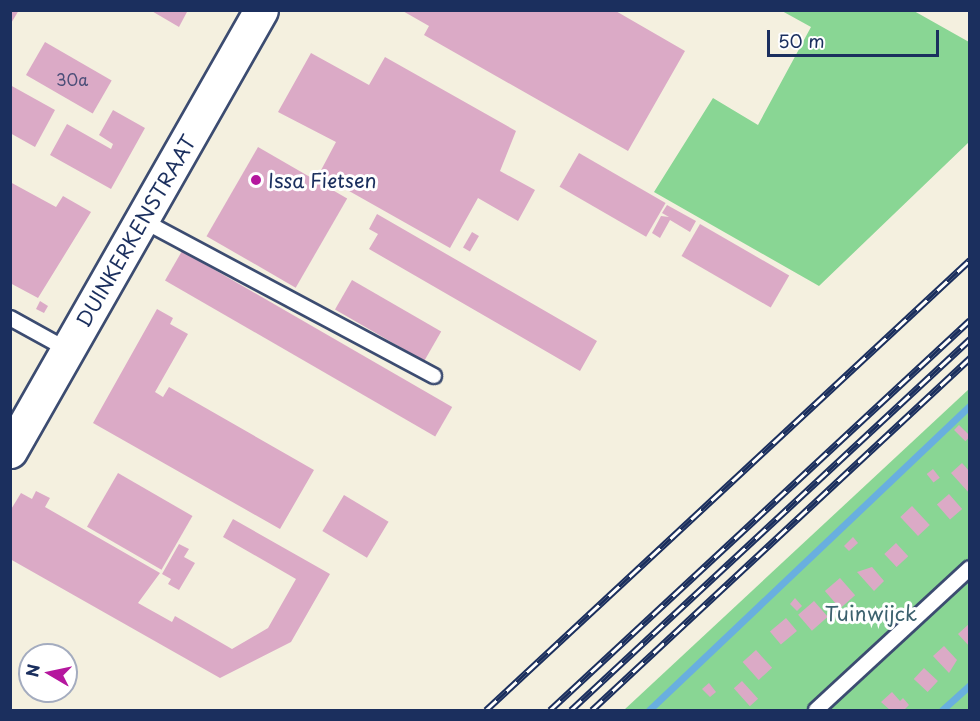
<!DOCTYPE html>
<style>
body{margin:0}
#map{position:relative;width:980px;height:721px;overflow:hidden;background:#f4f0df;font-family:"Playpen Sans",sans-serif}
div>[style]{position:absolute}
[style*='--x']{left:calc(var(--x)*1px);top:calc(var(--y)*1px);width:calc(var(--w)*1px);rotate:calc(var(--a)*1deg)}
.green>*{inset:0;background:#89d694}
.stream>*{height:7px;margin:-3.5px;padding:0 3.5px;transform-origin:3.5px;border-radius:3.5px;background:#69afdf}
.building>*{inset:0;background:#dbaac6;transform-origin:0 0}
.roads{filter:drop-shadow(2px 0 #3c4c71) drop-shadow(-2px 0 #3c4c71) drop-shadow(0 2px #3c4c71) drop-shadow(0 -2px #3c4c71)}
.service>*{height:14px;margin:-7px;padding:0 7px;transform-origin:7px;border-radius:7px;background:#fff}
.secondary>*{height:33px;margin:-16.5px;padding:0 16.5px;transform-origin:16.5px;border-radius:16.5px;background:#fff}
.rail>*{height:7px;margin-top:-3.5px;transform-origin:0;background:repeating-linear-gradient(90deg,#fff 0 14px,#1b2f5e 0 28px);box-sizing:border-box;border-block:2px solid #1b2f5e}
.dots>*{width:16px;height:16px;translate:-50% -50%;box-sizing:border-box;border:3px solid #fff;border-radius:50%}
span{translate:-50% -50%;white-space:nowrap;text-align:center;line-height:1.15;-webkit-text-stroke:6px #fff;paint-order:stroke}
.number-label{font-size:16px;color:#4b4e78}
.number-label span{-webkit-text-stroke-width:0}
.poi-label{font-size:20px;color:#1b2f5e}
.left{translate:0 -50%;text-align:left}
.street-label{font-size:20px;color:#1b2f5e}
.park-label{font-size:20px;color:#3c616e}
.frame{position:absolute;inset:0;border:12px solid #1b2f5e;pointer-events:none}
.north{position:absolute;left:18px;top:643px;width:60px;height:60px;box-sizing:border-box;background:#fff;border:2px solid #a4acbf;border-radius:50%;rotate:279deg;font-size:16px;font-weight:700;line-height:24px;text-align:center;color:#1b2f5e}
.north::after{content:'';display:block;margin:auto;width:21px;height:27px;background:#b5179e;clip-path:polygon(50% 0,100% 100%,50% 72%,0 100%)}
.scale{position:absolute;left:767px;top:30px;width:172px;height:27px;box-sizing:border-box;border:3px solid #1b2f5e;border-top:0;padding-left:8px;font-size:18px;line-height:21px;white-space:nowrap;color:#1b2f5e;-webkit-text-stroke:4px #fff;paint-order:stroke}
</style>
<div id="map">
<div class="green">
<div style="clip-path:polygon(782px 11px,914px 11px,969px 42px,969px 142px,819px 286px,654px 192px,713px 98px,758px 125px,811px 27px)"></div>
<div style="clip-path:polygon(969px 389px,969px 710px,624px 710px)"></div>
</div>
<div class="stream">
<div style="--x:649;--y:710;--w:443;--a:-43.5"></div>
<div style="--x:942;--y:710;--w:38;--a:-42"></div>
</div>
<div class="building">
<div style="clip-path:polygon(10px 10px,19px 10px,10px 25px)"></div>
<div style="clip-path:polygon(150px 10px,188px 10px,179px 27px)"></div>
<div style="clip-path:polygon(401px 10px,614px 10px,685px 51px,628px 151px,424px 35px,429px 26px)"></div>
<div style="left:45px;top:42px;width:77px;height:38px;rotate:30deg"></div>
<div style="clip-path:polygon(311px 53px,369px 85px,385px 57px,516px 131px,500px 171px,535px 190px,518px 221px,478px 198px,450px 248px,319px 174px,336px 142px,278px 112px)"></div>
<div style="clip-path:polygon(10px 85px,55px 110px,35px 147px,10px 133px)"></div>
<div style="clip-path:polygon(113px 110px,145px 128px,111px 189px,50px 155px,67px 124px,111px 149px,113px 144px,99px 135px)"></div>
<div style="left:258px;top:147px;width:103px;height:103px;rotate:30deg"></div>
<div style="left:579px;top:153px;width:100px;height:39px;rotate:30deg"></div>
<div style="clip-path:polygon(10px 182px,56px 207px,63px 196px,91px 212px,38px 298px,10px 283px)"></div>
<div style="clip-path:polygon(667px 205px,696px 221px,690px 232px,670px 220px,660px 238px,652px 233px,661px 216px,669px 217px,662px 213px)"></div>
<div style="clip-path:polygon(377px 214px,597px 341px,580px 371px,369px 249px,378px 234px,369px 229px)"></div>
<div style="left:700px;top:224px;width:103px;height:37px;rotate:30deg"></div>
<div style="left:472px;top:232px;width:8px;height:18px;rotate:30deg"></div>
<div style="left:182px;top:251px;width:312px;height:34px;rotate:30deg"></div>
<div style="left:352px;top:280px;width:103px;height:34px;rotate:30deg"></div>
<div style="clip-path:polygon(40px 301px,48px 306px,44px 313px,36px 309px)"></div>
<div style="clip-path:polygon(157px 309px,173px 318px,170px 324px,188px 334px,155px 392px,163px 397px,169px 387px,314px 470px,280px 529px,93px 423px)"></div>
<div style="left:959px;top:425px;width:16px;height:7px;rotate:45deg"></div>
<div style="clip-path:polygon(962px 463px,970px 472px,970px 494px,951px 473px)"></div>
<div style="left:933px;top:469px;width:11px;height:8px;rotate:52deg"></div>
<div style="left:118px;top:473px;width:86px;height:62px;rotate:30deg"></div>
<div style="clip-path:polygon(36px 491px,50px 498px,45px 507px,160px 573px,138px 603px,172px 622px,175px 616px,232px 649px,268px 628px,296px 579px,223px 537px,233px 519px,330px 574px,291px 642px,220px 678px,10px 559px,10px 511px,21px 493px,32px 499px)"></div>
<div style="left:949px;top:494px;width:20px;height:16px;rotate:49deg"></div>
<div style="left:344px;top:495px;width:52px;height:42px;rotate:31deg"></div>
<div style="left:912px;top:506px;width:26px;height:16px;rotate:47deg"></div>
<div style="clip-path:polygon(853px 537px,858px 543px,849px 551px,844px 546px)"></div>
<div style="left:896px;top:543px;width:18px;height:16px;rotate:47deg"></div>
<div style="clip-path:polygon(179px 544px,189px 549px,184px 557px,195px 563px,179px 590px,168px 584px,171px 579px,162px 574px)"></div>
<div style="clip-path:polygon(872px 567px,884px 581px,874px 591px,857px 572px)"></div>
<div style="left:840px;top:578px;width:23px;height:20px;rotate:49deg"></div>
<div style="clip-path:polygon(795px 598px,802px 606px,797px 611px,790px 604px)"></div>
<div style="left:814px;top:601px;width:21px;height:21px;rotate:49deg"></div>
<div style="left:786px;top:618px;width:17px;height:21px;rotate:50deg"></div>
<div style="clip-path:polygon(970px 623px,970px 647px,958px 634px)"></div>
<div style="clip-path:polygon(944px 646px,957px 660px,949px 673px,933px 656px)"></div>
<div style="left:756px;top:650px;width:24px;height:18px;rotate:48deg"></div>
<div style="left:924px;top:668px;width:19px;height:15px;rotate:43deg"></div>
<div style="left:742px;top:681px;width:24px;height:11px;rotate:48deg"></div>
<div style="clip-path:polygon(709px 683px,716px 692px,710px 697px,702px 689px)"></div>
<div style="clip-path:polygon(892px 692px,900px 701px,903px 698px,909px 705px,904px 710px,890px 710px,881px 702px)"></div>
</div>
<div class="roads">
<div class="service">
<div style="--x:142;--y:220;--w:331;--a:28.1"></div>
<div style="--x:10;--y:318;--w:66;--a:28.9"></div>
<div style="--x:816;--y:710;--w:209;--a:-42.7"></div>
</div>
<div class="secondary">
<div style="--x:10;--y:451;--w:507;--a:-60.35"></div>
</div>
</div>
<div class="rail">
<div style="--x:486;--y:710;--w:661;--a:-42.92"></div>
<div style="--x:550;--y:710;--w:573;--a:-42.88"></div>
<div style="--x:571;--y:710;--w:545;--a:-42.92"></div>
<div style="--x:592;--y:710;--w:517;--a:-42.96"></div>
</div>
<div class="dots">
<div style="left:256px;top:180px;background:#b5179e"></div>
</div>
<div class="number-label">
<span style="left:72px;top:79px">30a</span>
</div>
<div class="poi-label">
<span class="left" style="left:268px;top:180px">Issa Fietsen</span>
</div>
<div class="street-label">
<span style="left:136px;top:231px;rotate:-60deg">DUINKERKENSTRAAT</span>
</div>
<div class="park-label">
<span style="left:871px;top:613px">Tuinwijck</span>
</div>
<div class="frame"></div>
<div class="north">N</div>
<div class="scale">50 m</div>
</div>
